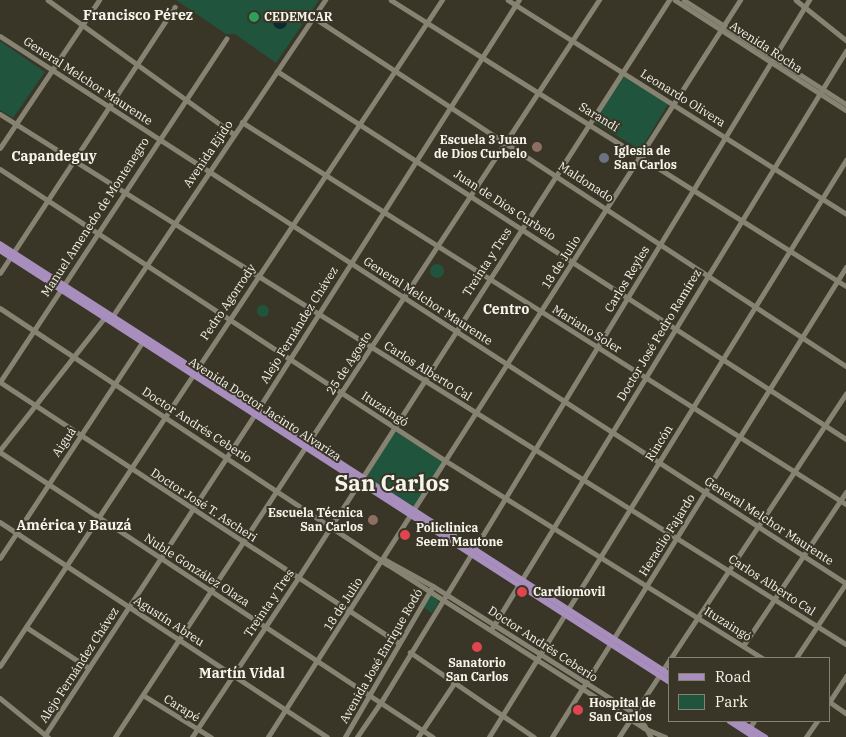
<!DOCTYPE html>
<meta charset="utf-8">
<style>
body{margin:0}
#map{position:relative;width:846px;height:737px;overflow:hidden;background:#393627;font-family:"IBM Plex Serif",serif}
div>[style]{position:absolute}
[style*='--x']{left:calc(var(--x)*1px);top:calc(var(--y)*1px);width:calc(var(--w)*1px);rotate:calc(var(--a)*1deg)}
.green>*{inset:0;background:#21543c;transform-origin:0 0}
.round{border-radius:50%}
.water>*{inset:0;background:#0f2a2f}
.minor>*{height:4.5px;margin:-2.25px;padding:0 2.25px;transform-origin:2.25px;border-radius:2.25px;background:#868372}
.major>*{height:5.5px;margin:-2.75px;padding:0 2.75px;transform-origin:2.75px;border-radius:2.75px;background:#a88ebd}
.dots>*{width:14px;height:14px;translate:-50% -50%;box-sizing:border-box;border:2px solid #393627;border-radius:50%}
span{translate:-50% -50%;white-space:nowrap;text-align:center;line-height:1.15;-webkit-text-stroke:4px #393627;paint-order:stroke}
.poi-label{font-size:12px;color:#f6f4eb;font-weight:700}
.left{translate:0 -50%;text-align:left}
.right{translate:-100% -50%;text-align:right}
.street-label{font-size:12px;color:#f6f4eb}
.neighbourhood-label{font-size:14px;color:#f6f4eb;font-weight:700}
.town-label{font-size:22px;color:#f6f4eb;font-weight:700}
.legend{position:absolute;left:668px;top:657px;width:162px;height:65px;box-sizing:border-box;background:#393627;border:1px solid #858275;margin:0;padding:6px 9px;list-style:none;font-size:15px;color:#f6f4eb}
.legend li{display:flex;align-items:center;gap:10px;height:25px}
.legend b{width:25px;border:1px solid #858275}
</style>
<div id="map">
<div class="green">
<div style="clip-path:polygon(176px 0,319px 0,276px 63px,235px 34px,226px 34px)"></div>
<div style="clip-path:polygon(0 41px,45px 72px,13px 118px,0 110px)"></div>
<div style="left:622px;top:76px;width:54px;height:54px;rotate:31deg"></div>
<div class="round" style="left:430px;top:264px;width:14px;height:14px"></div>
<div class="round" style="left:257px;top:305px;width:12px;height:12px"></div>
<div style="left:393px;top:430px;width:60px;height:54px;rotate:32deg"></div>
<div style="clip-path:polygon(431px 594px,439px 602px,432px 613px,423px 607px)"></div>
</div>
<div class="water">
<div class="round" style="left:273px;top:15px;width:14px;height:14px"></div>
</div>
<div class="minor">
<div style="--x:48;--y:0;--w:229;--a:35.8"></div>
<div style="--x:391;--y:0;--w:537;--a:32.15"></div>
<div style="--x:508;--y:0;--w:400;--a:32.3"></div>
<div style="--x:675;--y:0;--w:203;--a:32.8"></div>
<div style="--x:684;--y:0;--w:193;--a:32.7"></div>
<div style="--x:796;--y:0;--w:64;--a:38.7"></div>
<div style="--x:313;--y:17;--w:637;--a:33.22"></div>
<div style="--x:0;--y:36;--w:1007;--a:32.89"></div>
<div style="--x:277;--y:71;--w:678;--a:32.89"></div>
<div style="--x:0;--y:114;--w:998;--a:32.07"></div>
<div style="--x:242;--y:122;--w:715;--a:32.31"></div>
<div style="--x:0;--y:148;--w:178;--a:-56.2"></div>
<div style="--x:0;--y:169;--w:533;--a:33.21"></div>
<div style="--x:446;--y:461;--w:373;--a:31.9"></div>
<div style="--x:0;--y:273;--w:318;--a:-56.7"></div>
<div style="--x:0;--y:308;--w:464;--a:33.5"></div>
<div style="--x:387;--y:564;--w:305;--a:32.5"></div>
<div style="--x:644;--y:728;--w:23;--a:23"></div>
<div style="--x:112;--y:317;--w:382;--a:-56.1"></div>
<div style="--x:0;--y:382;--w:477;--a:33.2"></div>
<div style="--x:0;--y:382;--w:411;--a:-56.6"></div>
<div style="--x:0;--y:450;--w:169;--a:-51.7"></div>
<div style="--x:0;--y:452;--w:518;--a:33.35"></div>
<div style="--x:0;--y:522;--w:391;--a:33.3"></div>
<div style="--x:0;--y:558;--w:260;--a:-56.6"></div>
<div style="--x:384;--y:559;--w:56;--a:28.9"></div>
<div style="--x:433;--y:586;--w:245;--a:32.3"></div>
<div style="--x:640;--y:717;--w:23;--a:61"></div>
<div style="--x:26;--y:627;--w:75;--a:33.1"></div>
<div style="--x:491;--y:630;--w:679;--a:-58.49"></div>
<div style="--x:743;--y:646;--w:185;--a:-56.2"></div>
<div style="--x:410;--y:652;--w:150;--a:34.4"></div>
<div style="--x:671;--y:658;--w:317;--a:-56.5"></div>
<div style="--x:796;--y:658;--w:90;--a:-56.3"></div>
<div style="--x:0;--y:666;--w:799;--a:-56.43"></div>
<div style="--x:143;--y:695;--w:80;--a:31.7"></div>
<div style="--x:0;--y:698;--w:62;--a:39.1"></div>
<div style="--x:830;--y:701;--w:30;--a:-57"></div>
<div style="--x:830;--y:702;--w:19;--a:35"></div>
<div style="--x:749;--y:729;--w:9;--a:-58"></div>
<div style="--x:45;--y:735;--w:384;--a:-56.8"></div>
<div style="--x:255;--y:414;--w:491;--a:-57.5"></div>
<div style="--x:115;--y:737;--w:882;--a:-56.71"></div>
<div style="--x:192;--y:737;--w:191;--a:-56.3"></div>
<div style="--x:298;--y:578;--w:687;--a:-57.3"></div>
<div style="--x:268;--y:737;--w:875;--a:-57.36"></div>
<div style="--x:345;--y:737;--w:171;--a:-59.8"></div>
<div style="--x:357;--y:737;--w:46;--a:-55.6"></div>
<div style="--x:383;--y:699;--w:819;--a:-58.64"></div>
<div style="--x:418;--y:737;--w:66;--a:-56.1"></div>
<div style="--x:489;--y:737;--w:679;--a:-58.25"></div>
<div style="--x:552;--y:737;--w:554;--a:-57.97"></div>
<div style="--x:619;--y:737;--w:93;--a:-56.8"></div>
<div style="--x:806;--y:737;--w:19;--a:-55"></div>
</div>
<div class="major">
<div style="--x:0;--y:244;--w:797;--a:32.75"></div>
<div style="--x:0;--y:250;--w:797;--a:32.81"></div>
<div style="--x:730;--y:721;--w:30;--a:33"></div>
<div style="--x:739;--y:721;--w:31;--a:32"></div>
</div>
<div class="dots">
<div style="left:254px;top:17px;background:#2e9e5b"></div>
<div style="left:537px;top:147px;background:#8d6e63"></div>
<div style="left:604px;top:158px;background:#6b7280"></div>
<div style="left:373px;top:520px;background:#8d6e63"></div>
<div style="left:405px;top:535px;background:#e0444e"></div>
<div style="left:522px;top:592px;background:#e0444e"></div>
<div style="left:477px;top:647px;background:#e0444e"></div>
<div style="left:578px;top:710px;background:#e0444e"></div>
</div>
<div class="poi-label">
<span class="left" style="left:264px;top:17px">CEDEMCAR</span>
<span class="right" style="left:527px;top:147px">Escuela 3 Juan<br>de Dios Curbelo</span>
<span class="left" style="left:614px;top:158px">Iglesia de<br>San Carlos</span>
<span class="right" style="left:363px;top:520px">Escuela Técnica<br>San Carlos</span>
<span class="left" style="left:416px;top:535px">Policlinica<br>Seem Mautone</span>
<span class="left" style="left:533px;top:592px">Cardiomovil</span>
<span style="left:477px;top:670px">Sanatorio<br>San Carlos</span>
<span class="left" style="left:589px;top:710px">Hospital de<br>San Carlos</span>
</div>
<div class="street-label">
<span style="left:766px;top:47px;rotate:33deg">Avenida Rocha</span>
<span style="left:88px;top:81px;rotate:33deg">General Melchor Maurente</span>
<span style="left:683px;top:98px;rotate:32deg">Leonardo Olivera</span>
<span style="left:599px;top:117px;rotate:31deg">Sarandí</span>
<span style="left:208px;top:154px;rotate:-56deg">Avenida Ejido</span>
<span style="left:586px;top:182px;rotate:33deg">Maldonado</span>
<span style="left:505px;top:205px;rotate:33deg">Juan de Dios Curbelo</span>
<span style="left:95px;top:217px;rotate:-57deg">Manuel Amenedo de Montenegro</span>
<span style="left:487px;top:262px;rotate:-57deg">Treinta y Tres</span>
<span style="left:561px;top:262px;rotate:-57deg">18 de Julio</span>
<span style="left:627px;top:279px;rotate:-59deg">Carlos Reyles</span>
<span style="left:428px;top:301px;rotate:33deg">General Melchor Maurente</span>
<span style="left:228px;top:302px;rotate:-56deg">Pedro Agorrody</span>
<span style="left:299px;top:325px;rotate:-58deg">Alejo Fernández Chávez</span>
<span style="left:587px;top:329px;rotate:32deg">Mariano Soler</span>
<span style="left:659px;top:335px;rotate:-59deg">Doctor José Pedro Ramírez</span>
<span style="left:349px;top:363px;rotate:-57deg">25 de Agosto</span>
<span style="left:428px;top:371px;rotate:32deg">Carlos Alberto Cal</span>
<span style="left:265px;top:409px;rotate:33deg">Avenida Doctor Jacinto Alvariza</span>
<span style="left:385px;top:409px;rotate:33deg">Ituzaingó</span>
<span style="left:197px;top:425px;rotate:33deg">Doctor Andrés Ceberio</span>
<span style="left:64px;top:442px;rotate:-56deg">Aiguá</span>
<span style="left:659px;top:443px;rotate:-58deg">Rincón</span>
<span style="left:204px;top:505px;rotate:33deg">Doctor José T. Ascheri</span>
<span style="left:769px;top:521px;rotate:33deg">General Melchor Maurente</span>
<span style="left:667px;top:535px;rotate:-58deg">Heraclio Fajardo</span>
<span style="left:197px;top:570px;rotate:33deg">Nuble González Olaza</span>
<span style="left:772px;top:585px;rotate:33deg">Carlos Alberto Cal</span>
<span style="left:269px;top:603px;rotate:-56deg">Treinta y Tres</span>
<span style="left:343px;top:604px;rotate:-57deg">18 de Julio</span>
<span style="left:169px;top:621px;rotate:33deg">Agustín Abreu</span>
<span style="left:728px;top:624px;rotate:32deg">Ituzaingó</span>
<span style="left:543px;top:644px;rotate:33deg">Doctor Andrés Ceberio</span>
<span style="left:381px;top:656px;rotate:-60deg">Avenida José Enrique Rodó</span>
<span style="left:79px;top:665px;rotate:-57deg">Alejo Fernández Chávez</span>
<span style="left:182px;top:708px;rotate:32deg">Carapé</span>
</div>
<div class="neighbourhood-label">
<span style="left:138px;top:15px">Francisco Pérez</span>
<span style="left:54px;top:156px">Capandeguy</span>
<span style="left:506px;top:309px">Centro</span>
<span style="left:74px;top:525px">América y Bauzá</span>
<span style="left:242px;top:673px">Martín Vidal</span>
</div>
<div class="town-label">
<span style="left:392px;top:483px">San Carlos</span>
</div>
<ul class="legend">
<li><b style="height:6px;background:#a88ebd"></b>Road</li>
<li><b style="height:14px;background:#21543c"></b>Park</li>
</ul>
</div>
